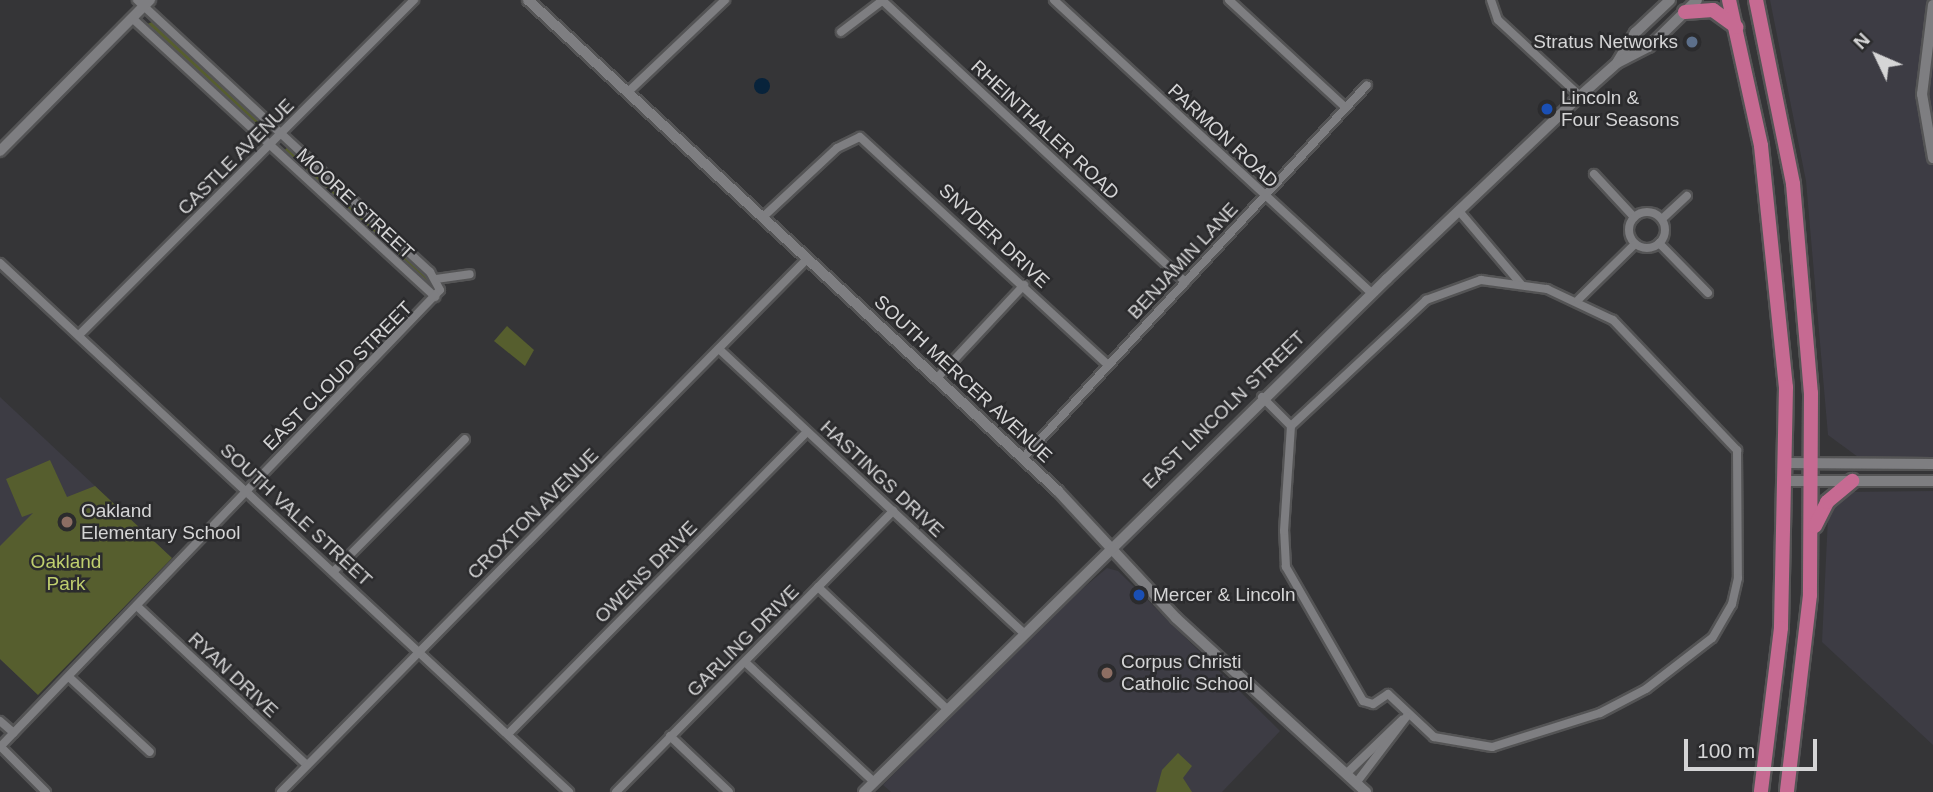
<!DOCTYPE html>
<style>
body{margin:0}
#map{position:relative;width:1933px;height:792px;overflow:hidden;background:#353537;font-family:Arial,sans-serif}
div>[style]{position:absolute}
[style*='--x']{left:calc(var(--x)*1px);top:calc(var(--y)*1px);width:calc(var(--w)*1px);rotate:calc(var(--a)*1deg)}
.built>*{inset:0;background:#3d3c44}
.green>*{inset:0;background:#565e2e}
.water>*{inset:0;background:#08233b}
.round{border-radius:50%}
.roads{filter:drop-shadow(2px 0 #545455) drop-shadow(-2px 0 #545455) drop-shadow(0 2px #545455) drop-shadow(0 -2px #545455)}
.street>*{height:8px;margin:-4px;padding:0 4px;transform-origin:4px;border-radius:4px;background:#7e7e81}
.street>.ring{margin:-4px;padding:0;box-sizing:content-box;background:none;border:8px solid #7e7e81;border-radius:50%}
.secondary>*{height:10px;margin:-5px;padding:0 5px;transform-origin:5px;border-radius:5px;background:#7e7e81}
.highway>*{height:14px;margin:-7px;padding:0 7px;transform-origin:7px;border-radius:7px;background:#c66a92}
.dots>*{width:19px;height:19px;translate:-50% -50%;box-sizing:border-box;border:4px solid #2b2b2d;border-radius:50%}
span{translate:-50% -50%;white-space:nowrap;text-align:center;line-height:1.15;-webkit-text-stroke:5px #2b2b2d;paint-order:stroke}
.poi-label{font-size:19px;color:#d5d5d6}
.right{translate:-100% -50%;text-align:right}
.left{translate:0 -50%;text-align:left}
.street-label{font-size:19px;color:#d5d5d6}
.park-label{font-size:19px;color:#bfce6e}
.north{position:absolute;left:1842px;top:21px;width:70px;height:70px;-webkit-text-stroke:5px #2b2b2d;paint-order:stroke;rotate:314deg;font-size:19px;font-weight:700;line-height:28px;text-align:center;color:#d5d5d6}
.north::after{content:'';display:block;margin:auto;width:24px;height:32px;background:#d5d5d6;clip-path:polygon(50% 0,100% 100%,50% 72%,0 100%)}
.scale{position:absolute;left:1684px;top:739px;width:133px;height:32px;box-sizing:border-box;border:4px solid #d5d5d6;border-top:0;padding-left:9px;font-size:21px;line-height:24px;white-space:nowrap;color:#d5d5d6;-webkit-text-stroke:5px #2b2b2d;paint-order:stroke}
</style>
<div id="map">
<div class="built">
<div style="clip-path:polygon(1770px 0,1933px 0,1933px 458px,1858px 457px,1828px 435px,1806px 181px)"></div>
<div style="clip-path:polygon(0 397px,172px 558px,38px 695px,0 659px)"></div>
<div style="clip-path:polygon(1933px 491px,1933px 745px,1822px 642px,1828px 517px,1835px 504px,1846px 492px)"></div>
<div style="clip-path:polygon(1107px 568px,1118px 571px,1280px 731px,1222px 792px,891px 792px,883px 785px,1051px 615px)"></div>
</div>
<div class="green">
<div style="clip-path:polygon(152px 22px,267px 129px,266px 133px,145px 25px)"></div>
<div style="clip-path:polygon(288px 147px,432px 279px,431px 287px,281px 153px)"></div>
<div style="clip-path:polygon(507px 326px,534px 350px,525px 366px,494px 341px)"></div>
<div style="clip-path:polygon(50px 460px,67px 497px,95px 486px,172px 558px,38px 695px,0 659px,0 546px,33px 513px,22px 517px,6px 479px)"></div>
<div style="clip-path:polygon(1178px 753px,1192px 766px,1183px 778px,1192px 792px,1156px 792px,1162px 770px)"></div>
</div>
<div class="water">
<div class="round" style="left:754px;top:78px;width:16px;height:16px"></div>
</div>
<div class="roads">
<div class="street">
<div style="--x:1054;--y:0;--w:432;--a:42.7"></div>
<div style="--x:1229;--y:0;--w:159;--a:42.7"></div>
<div style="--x:1491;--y:0;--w:21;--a:71"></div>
<div style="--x:1498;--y:20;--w:112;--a:42.8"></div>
<div style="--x:883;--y:1;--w:413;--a:42.9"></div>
<div style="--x:132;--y:18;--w:412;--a:42.6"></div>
<div style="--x:841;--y:32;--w:53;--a:-37.3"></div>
<div style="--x:628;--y:92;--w:134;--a:-43.5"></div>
<div style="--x:1594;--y:174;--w:59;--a:47.1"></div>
<div style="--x:1459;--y:211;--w:96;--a:49.7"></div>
<div class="ring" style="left:1629px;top:212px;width:28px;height:28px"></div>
<div style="--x:763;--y:217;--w:101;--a:-43"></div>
<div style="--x:837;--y:148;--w:25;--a:-26"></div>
<div style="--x:860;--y:137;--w:337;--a:42.6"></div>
<div style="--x:1662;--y:219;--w:34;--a:-43"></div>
<div style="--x:1659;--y:243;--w:70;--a:45.6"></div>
<div style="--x:0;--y:263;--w:777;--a:42.91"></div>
<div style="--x:436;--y:279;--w:34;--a:-8"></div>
<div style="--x:1481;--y:280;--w:67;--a:7.8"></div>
<div style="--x:1547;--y:289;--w:73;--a:25.2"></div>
<div style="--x:1613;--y:320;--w:180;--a:46.4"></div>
<div style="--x:1737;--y:450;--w:128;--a:89.6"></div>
<div style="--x:1738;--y:578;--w:27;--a:103"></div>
<div style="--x:1732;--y:604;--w:39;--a:120"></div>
<div style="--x:1712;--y:638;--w:83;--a:142.3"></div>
<div style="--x:1646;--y:689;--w:52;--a:152.4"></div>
<div style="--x:1600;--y:713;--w:113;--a:162.5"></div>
<div style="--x:1492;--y:747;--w:59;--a:-170.2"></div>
<div style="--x:1434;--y:737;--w:63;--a:-136.9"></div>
<div style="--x:1388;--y:694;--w:18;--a:146"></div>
<div style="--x:1373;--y:704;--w:10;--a:-163"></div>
<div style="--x:1363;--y:701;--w:155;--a:-119.9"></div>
<div style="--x:1286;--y:567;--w:36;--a:-93"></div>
<div style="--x:1284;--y:531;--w:105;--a:-86.2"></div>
<div style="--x:1291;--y:426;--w:185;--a:-43"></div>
<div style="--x:1426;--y:300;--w:59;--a:-20"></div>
<div style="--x:1578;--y:300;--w:80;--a:-44.5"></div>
<div style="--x:79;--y:335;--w:474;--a:-45"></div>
<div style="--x:719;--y:349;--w:415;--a:43"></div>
<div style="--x:936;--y:379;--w:129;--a:-46.9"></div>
<div style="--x:1262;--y:397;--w:41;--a:45"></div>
<div style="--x:1023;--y:458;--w:507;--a:-47.32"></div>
<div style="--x:333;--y:572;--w:187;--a:-45.2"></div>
<div style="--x:818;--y:587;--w:178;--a:43.4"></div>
<div style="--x:138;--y:607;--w:231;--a:43.1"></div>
<div style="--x:745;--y:662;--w:176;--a:42.9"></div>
<div style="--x:69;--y:677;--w:110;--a:42.8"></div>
<div style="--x:0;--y:721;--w:18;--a:41"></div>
<div style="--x:508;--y:734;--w:425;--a:-45.3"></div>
<div style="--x:670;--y:736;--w:81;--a:43.5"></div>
<div style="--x:0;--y:746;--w:65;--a:45"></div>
<div style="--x:0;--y:747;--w:634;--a:-46.09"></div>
<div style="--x:440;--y:290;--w:21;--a:-119"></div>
<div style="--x:430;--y:272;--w:400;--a:-137.1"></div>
<div style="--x:1346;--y:774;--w:78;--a:-44"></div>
<div style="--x:1356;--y:783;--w:84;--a:-52.7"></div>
<div style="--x:281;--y:792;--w:749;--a:-45.38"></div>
<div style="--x:616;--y:792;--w:395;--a:-45.4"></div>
</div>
<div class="secondary">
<div style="--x:528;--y:0;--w:722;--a:42.81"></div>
<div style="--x:1058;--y:491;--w:173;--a:47.1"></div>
<div style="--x:1176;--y:618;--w:258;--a:42.5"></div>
<div style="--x:1933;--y:5;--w:90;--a:97"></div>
<div style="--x:1922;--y:94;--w:65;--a:80.2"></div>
<div style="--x:1618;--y:61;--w:33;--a:-59"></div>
<div style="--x:1635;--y:33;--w:48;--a:-43.3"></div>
<div style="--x:0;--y:151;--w:213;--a:-45.2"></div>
<div style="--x:1787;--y:463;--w:146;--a:0.4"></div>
<div style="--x:1788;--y:481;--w:145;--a:0"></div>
<div style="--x:864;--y:792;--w:733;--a:-44.45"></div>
<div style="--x:1387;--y:279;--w:266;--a:-43.5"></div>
<div style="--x:1580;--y:96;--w:50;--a:-41.7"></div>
<div style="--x:1617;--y:63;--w:36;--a:-27"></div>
<div style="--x:1649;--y:47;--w:67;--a:-44.4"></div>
</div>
<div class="highway">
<div style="--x:1729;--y:0;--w:149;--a:77.6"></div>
<div style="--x:1761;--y:146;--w:242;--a:84.1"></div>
<div style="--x:1786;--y:387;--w:241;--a:91.2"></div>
<div style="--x:1781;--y:628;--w:165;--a:97"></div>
<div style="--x:1756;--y:0;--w:188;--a:78.6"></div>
<div style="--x:1793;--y:184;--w:210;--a:85.1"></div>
<div style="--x:1811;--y:393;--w:202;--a:90.3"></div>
<div style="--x:1810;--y:595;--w:198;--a:96.7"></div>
<div style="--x:1685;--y:12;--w:28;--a:-4"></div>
<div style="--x:1713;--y:10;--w:29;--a:36"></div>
<div style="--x:1815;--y:526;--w:27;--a:-63"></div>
<div style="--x:1827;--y:502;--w:33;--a:-40"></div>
</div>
</div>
<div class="dots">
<div style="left:1692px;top:42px;background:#5c6f8a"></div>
<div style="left:1547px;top:109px;background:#1a4fb4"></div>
<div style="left:67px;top:522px;background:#8d6e63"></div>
<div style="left:1139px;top:595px;background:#1a4fb4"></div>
<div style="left:1107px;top:673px;background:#8d6e63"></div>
</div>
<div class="poi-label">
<span class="right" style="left:1678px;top:42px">Stratus Networks</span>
<span class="left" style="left:1561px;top:109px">Lincoln &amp;<br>Four Seasons</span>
<span class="left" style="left:81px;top:522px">Oakland<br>Elementary School</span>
<span class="left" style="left:1153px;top:595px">Mercer &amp; Lincoln</span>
<span class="left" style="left:1121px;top:673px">Corpus Christi<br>Catholic School</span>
</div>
<div class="street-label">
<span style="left:1045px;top:130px;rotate:43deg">RHEINTHALER ROAD</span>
<span style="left:1223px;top:136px;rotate:43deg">PARMON ROAD</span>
<span style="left:236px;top:157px;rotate:-45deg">CASTLE AVENUE</span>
<span style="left:355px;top:204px;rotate:43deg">MOORE STREET</span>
<span style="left:994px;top:236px;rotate:43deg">SNYDER DRIVE</span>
<span style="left:1183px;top:261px;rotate:-47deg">BENJAMIN LANE</span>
<span style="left:338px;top:376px;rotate:-45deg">EAST CLOUD STREET</span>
<span style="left:963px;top:379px;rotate:43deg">SOUTH MERCER AVENUE</span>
<span style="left:1224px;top:410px;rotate:-44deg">EAST LINCOLN STREET</span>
<span style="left:882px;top:479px;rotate:43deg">HASTINGS DRIVE</span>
<span style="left:533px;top:514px;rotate:-45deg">CROXTON AVENUE</span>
<span style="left:296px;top:515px;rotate:43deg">SOUTH VALE STREET</span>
<span style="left:646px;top:572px;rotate:-45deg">OWENS DRIVE</span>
<span style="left:743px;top:641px;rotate:-45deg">GARLING DRIVE</span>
<span style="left:233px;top:675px;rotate:43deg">RYAN DRIVE</span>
</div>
<div class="park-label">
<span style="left:66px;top:573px">Oakland<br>Park</span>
</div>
<div class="north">N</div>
<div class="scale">100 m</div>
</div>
